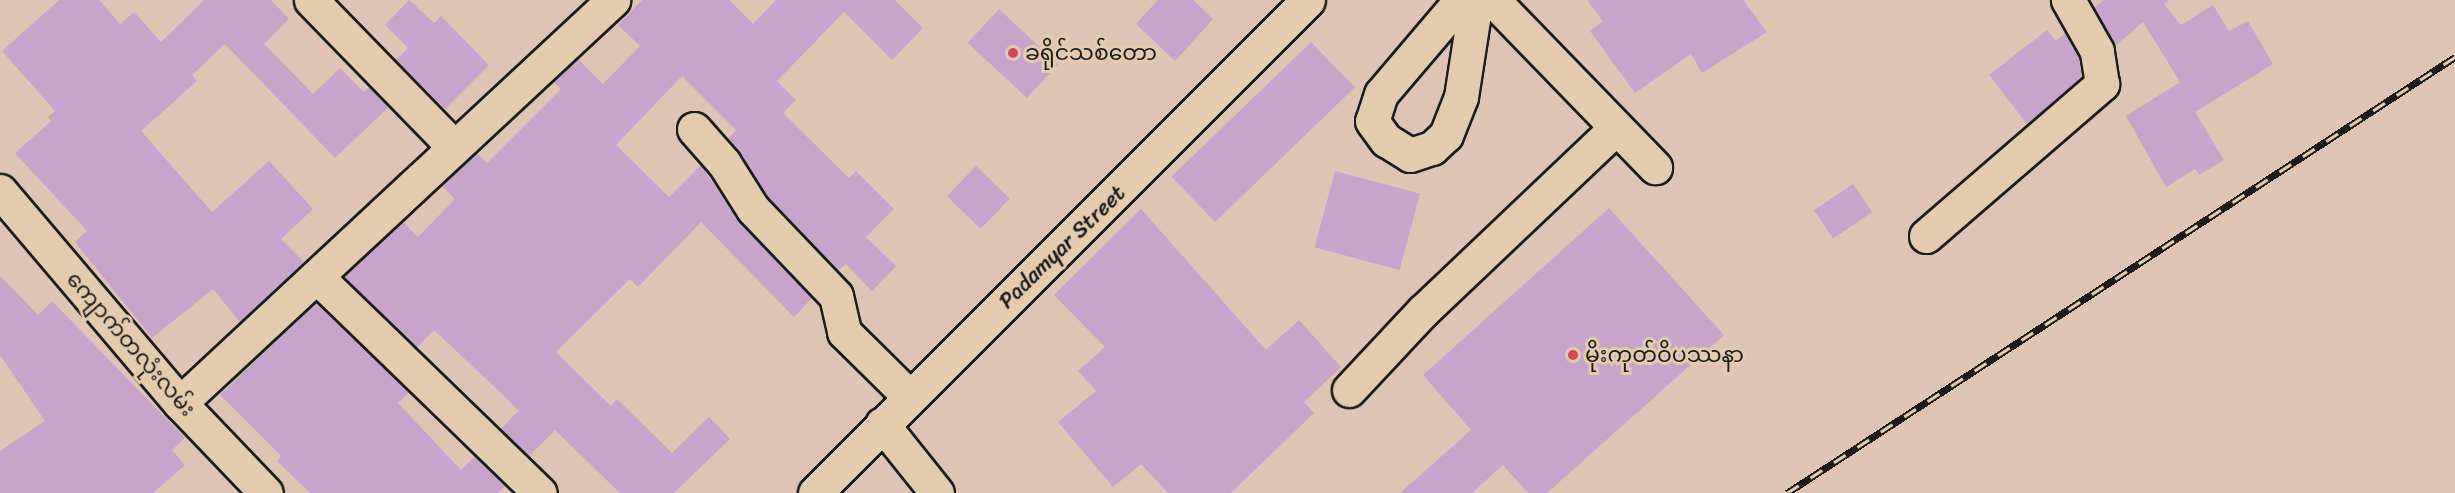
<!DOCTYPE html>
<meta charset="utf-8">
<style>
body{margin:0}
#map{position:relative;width:2455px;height:493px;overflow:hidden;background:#dfc3b3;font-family:Sriracha,"Noto Sans Myanmar",sans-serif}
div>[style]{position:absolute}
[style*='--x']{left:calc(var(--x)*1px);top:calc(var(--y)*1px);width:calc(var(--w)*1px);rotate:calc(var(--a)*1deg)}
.building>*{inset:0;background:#c8a4cd;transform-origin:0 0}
.roads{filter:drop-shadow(2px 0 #1c1c1c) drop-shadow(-2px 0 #1c1c1c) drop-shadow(0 2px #1c1c1c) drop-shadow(0 -2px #1c1c1c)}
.minor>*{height:33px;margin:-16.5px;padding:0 16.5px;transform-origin:16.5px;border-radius:16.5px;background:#e5cbad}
.rail>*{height:7px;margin-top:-3.5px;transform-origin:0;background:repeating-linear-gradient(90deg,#e5cbad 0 14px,#1c1c1c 0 28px);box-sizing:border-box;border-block:2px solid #1c1c1c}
.dots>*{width:16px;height:16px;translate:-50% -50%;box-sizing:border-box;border:3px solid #e5cbad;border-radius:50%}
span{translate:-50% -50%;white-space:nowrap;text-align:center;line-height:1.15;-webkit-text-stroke:6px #e5cbad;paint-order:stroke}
.poi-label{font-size:22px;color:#1c1c1c}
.left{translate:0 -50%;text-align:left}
.street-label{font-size:22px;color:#1c1c1c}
</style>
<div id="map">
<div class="building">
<div style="clip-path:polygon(59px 0,99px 0,120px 24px,134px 12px,161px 42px,204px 0,271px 0,289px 19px,264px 44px,313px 94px,340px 68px,364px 92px,369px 87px,389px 107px,335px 158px,225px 44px,192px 75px,197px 81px,141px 131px,212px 212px,269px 161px,313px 209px,281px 239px,304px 262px,240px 322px,213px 289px,152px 338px,75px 242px,87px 231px,15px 153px,51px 121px,48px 117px,55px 111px,2px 51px)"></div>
<div style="clip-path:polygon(409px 0,434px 23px,441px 16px,489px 65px,445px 109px,396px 60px,408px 48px,385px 25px)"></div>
<div style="clip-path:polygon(642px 0,729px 0,753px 24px,776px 0,895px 0,923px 28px,892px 60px,844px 12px,777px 81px,796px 100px,783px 113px,849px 178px,856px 171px,894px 209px,866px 237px,896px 266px,872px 291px,846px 264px,838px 271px,768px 197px,728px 139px,736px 130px,682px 76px,616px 145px,669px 197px,701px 165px,739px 222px,812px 298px,794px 317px,701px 222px,638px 287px,630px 279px,556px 352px,611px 406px,617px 399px,672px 453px,709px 417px,730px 439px,674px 493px,620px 493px,555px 430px,529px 456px,501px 429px,518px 411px,506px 398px,434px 330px,417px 348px,344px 277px,403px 222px,418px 237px,455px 199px,441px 185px,476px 153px,487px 163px,561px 89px,553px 81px,578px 59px,603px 84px,640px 46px,618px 25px)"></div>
<div style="clip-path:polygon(1158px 0,1193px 0,1213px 19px,1175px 61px,1136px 24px)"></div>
<div style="clip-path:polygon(1587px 0,1743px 0,1767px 32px,1702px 73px,1691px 54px,1635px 93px,1590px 31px,1603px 21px)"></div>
<div style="clip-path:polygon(2104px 0,2169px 0,2164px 4px,2181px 25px,2213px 5px,2229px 31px,2248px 21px,2273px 64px,2195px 112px,2224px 160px,2199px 175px,2195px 169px,2166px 187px,2126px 116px,2180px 82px,2143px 22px,2115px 46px,2094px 8px)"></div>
<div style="left:999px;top:9px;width:81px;height:46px;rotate:43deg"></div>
<div style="clip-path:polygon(2047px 30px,2056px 41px,2065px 33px,2079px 57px,2082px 77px,2027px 124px,1989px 75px)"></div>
<div style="left:1311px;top:42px;width:63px;height:194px;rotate:46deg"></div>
<div style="left:976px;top:166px;width:47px;height:42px;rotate:44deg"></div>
<div style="left:1335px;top:171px;width:88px;height:79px;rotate:15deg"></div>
<div style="left:1853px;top:184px;width:34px;height:47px;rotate:56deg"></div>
<div style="clip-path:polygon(1609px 208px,1724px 335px,1547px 493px,1528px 493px,1503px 465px,1472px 493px,1400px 493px,1471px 430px,1423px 375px)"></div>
<div style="clip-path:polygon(1141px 209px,1266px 350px,1299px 320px,1341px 367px,1304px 402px,1314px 413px,1231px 493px,1168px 493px,1141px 464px,1113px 487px,1058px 422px,1096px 391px,1078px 371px,1105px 347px,1054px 295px)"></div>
<div style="clip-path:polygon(0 276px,38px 315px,52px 301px,185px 438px,172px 450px,185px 465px,153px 493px,0 493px,0 451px,45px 421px,0 355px)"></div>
<div style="clip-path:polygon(316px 302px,409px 392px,398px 403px,461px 470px,475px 456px,505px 486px,498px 493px,310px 493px,277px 461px,281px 456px,220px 395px)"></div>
</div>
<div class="roads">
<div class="minor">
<div style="--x:311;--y:0;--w:205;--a:45.8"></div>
<div style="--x:1461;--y:0;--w:123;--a:130.4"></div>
<div style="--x:1381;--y:94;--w:28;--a:108"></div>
<div style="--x:1372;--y:121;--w:24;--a:54"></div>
<div style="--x:1386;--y:140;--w:28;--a:32"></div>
<div style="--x:1410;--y:155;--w:23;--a:-18"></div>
<div style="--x:1432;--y:148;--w:19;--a:-43"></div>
<div style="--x:1446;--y:135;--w:41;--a:-68.5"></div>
<div style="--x:1461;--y:97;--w:98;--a:-81.2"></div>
<div style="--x:1493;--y:0;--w:233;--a:45.9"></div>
<div style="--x:694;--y:129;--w:45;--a:48.6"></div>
<div style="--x:724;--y:163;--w:54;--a:57.8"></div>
<div style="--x:753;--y:209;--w:120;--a:46.3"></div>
<div style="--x:836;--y:296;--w:37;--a:77"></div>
<div style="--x:844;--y:332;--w:91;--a:44.6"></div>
<div style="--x:0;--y:191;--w:278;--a:49.7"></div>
<div style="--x:180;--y:403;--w:124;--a:46.3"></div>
<div style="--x:1926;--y:236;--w:233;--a:-40.8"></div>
<div style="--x:2102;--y:84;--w:33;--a:-99"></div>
<div style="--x:2097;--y:51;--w:59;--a:-119.6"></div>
<div style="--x:317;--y:277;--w:310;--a:44.1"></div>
<div style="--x:1349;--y:390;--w:108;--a:-46.9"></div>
<div style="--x:1423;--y:311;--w:266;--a:-43.5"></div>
<div style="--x:180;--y:403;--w:592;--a:-42.94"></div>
<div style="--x:882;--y:424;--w:88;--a:51.4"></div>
<div style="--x:815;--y:493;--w:697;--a:-45"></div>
</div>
</div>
<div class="rail">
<div style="--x:1787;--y:493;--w:798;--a:-33.13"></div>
</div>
<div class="dots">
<div style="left:1013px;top:53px;background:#d1495b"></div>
<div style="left:1573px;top:355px;background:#d1495b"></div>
</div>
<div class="poi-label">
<span class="left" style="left:1025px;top:53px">ခရိုင်သစ်တော</span>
<span class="left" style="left:1585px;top:355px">မိုးကုတ်ဝိပဿနာ</span>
</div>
<div class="street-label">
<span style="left:1062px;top:247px;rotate:-44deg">Padamyar Street</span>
<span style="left:131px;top:344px;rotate:49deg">ကျောက်တလုံးလမ်း</span>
</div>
</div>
